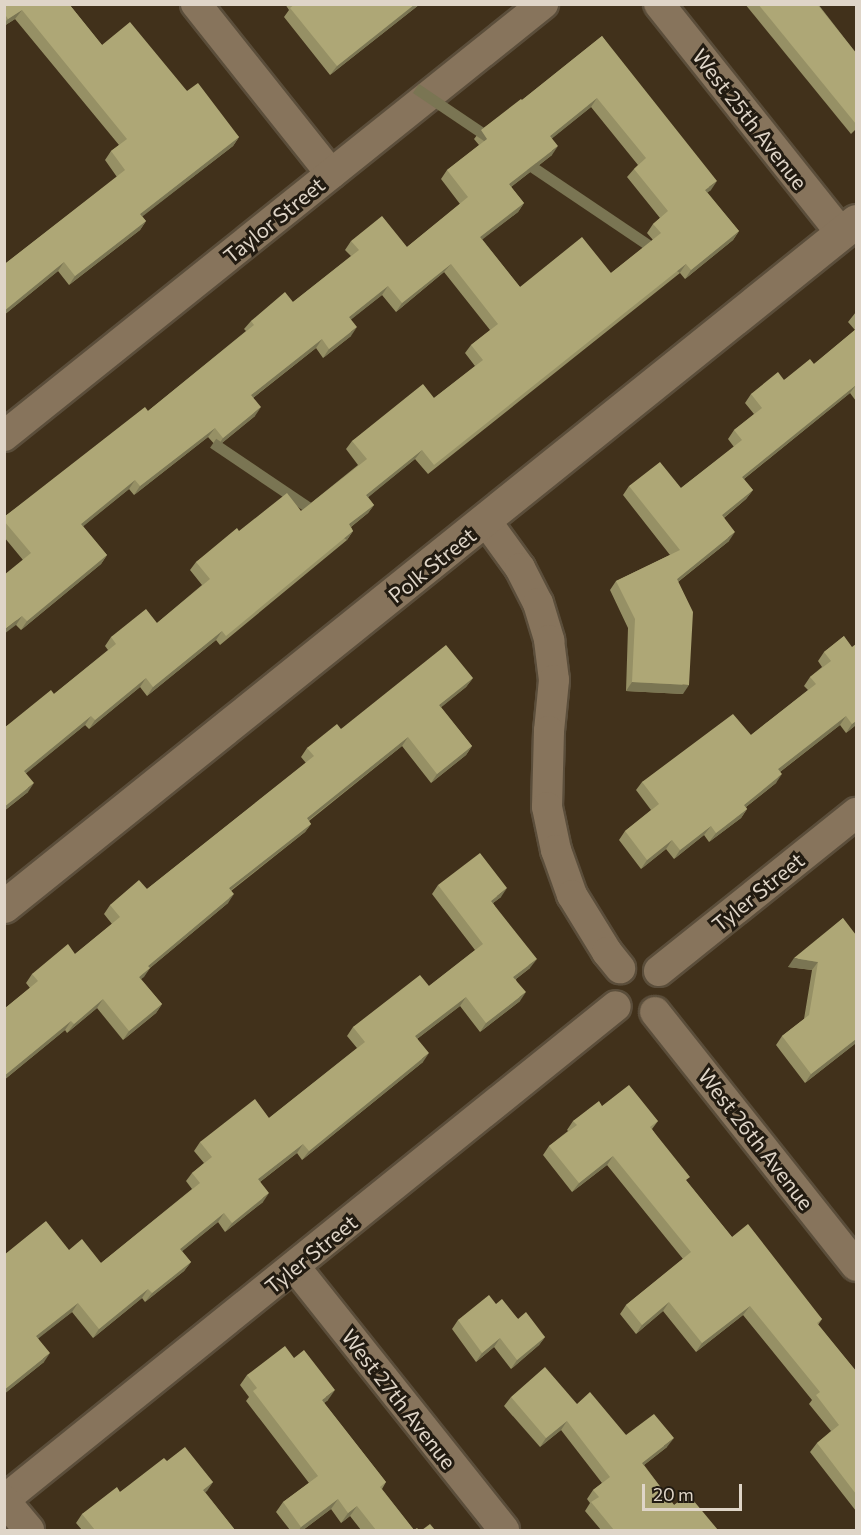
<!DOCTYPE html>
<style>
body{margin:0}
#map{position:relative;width:861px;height:1535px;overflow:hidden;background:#41311b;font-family:Commissioner,sans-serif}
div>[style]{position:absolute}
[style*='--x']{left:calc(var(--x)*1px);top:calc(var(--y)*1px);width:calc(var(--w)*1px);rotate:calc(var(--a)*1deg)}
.roads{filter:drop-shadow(2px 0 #5b4e3b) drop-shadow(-2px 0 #5b4e3b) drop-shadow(0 2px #5b4e3b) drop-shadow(0 -2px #5b4e3b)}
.street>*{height:30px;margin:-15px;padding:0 15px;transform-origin:15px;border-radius:15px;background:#87745c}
.secondary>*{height:33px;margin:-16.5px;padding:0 16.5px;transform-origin:16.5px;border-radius:16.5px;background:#87745c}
.wall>*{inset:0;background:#969065}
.shaded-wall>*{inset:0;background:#7a7553;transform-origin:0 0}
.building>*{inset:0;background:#aea776}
span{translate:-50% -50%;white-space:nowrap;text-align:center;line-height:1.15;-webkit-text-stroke:6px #221b11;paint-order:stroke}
.street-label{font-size:21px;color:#dfd5c8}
.frame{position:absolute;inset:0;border:6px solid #dfd5c8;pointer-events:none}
.scale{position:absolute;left:642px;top:1484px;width:100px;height:27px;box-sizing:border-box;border:3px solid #dfd5c8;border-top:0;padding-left:8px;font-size:18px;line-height:21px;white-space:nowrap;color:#dfd5c8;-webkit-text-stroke:4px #221b11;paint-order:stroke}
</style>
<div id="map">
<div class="roads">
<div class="street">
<div style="--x:196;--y:4;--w:217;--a:51.5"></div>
<div style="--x:659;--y:4;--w:293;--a:51.5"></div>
<div style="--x:4;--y:436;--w:691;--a:-38.71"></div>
<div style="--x:486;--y:521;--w:58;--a:54.1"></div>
<div style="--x:520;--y:568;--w:39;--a:63"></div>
<div style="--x:538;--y:603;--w:39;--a:73"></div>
<div style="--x:549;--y:640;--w:40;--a:82.9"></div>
<div style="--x:554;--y:680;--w:51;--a:95.6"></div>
<div style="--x:549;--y:731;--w:76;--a:91.5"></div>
<div style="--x:547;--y:807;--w:44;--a:78.2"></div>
<div style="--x:556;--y:850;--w:48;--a:70.4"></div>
<div style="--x:572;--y:895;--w:67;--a:58.4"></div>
<div style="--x:607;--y:952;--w:21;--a:51"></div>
<div style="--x:659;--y:971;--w:253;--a:-38.7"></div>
<div style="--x:655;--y:1012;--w:324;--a:51.6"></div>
<div style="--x:295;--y:1267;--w:336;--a:51.5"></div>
<div style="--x:4;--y:1500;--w:786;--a:-38.91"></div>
<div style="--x:4;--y:1500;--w:39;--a:50"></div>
</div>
<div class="secondary">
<div style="--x:4;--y:906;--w:1093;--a:-38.8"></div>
</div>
</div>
<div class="wall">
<div style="clip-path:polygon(4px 4px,69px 4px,102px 45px,187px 91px,239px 137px,233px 146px,142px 216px,146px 221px,140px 230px,69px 285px,58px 271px,4px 315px,4px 261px,6px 263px,117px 177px,105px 160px,111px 151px,119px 145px,15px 19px,4px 26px)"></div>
<div style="clip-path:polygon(285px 4px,420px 4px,330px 75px,284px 17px,289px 10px)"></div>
<div style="clip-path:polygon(745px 4px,818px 4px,856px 53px,856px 129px,851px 134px)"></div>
<div style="clip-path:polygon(evenodd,602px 36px,711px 190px,707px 192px,739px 231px,733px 240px,685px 279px,680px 273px,428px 474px,415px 459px,368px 497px,374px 505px,368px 513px,351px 527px,353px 531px,347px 540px,220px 645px,216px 640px,147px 696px,140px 687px,89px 729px,85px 725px,26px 773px,28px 792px,4px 811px,4px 728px,54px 694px,108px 650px,105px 646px,111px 637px,157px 623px,202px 585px,190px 570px,196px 562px,239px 531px,301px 511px,358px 465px,346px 449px,352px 441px,434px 398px,475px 366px,465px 353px,471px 345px,490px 330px,444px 272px,396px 312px,382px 295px,351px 319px,351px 336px,323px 358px,316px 348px,253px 398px,255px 416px,217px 447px,208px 437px,134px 495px,129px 489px,83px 526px,107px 555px,101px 564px,21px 630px,16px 625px,23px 560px,4px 537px,4px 517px,148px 411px,246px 331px,244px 329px,251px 321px,293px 302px,351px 256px,345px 250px,351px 241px,407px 247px,460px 204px,441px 179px,447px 170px,479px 145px,474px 139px,481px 130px,522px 100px,602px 36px,591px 107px,638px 165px,634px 169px,627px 177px,660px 218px,653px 224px,647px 233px,653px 240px,611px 273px,520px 287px,482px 239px,518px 212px,524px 203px,511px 187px,552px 155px,552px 138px,591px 107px)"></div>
<div style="clip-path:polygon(856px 312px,856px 401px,850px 393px,744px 479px,753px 490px,746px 499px,724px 518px,729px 541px,678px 582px,683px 694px,626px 691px,628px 628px,610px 590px,616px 581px,670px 555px,623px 495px,629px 486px,681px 488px,734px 447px,728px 439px,734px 430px,754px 414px,745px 403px,751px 394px,784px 380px,814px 364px,855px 330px,848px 322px)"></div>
<div style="clip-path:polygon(844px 636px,856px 725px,846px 733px,840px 725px,780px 772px,776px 783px,746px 807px,747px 809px,741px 818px,709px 842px,704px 835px,674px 859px,666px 849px,641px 869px,619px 840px,625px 831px,651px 810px,636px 790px,642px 782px,751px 735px,808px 690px,804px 686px,810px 677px,822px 667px,818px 661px,824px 652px)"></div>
<div style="clip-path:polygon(473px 678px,466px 687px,441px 707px,472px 746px,466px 755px,431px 783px,402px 746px,309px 821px,311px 824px,305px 832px,231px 891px,228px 903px,150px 968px,141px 979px,162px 1004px,156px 1013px,123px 1040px,97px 1008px,67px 1033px,65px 1030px,4px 1080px,4px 1009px,30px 988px,26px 983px,32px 974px,75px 954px,112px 924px,104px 914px,110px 905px,147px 889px,306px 763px,301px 757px,307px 748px,341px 729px)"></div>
<div style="clip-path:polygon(438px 885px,501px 897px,493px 903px,530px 968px,516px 979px,520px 1001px,480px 1032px,460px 1006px,417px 1039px,423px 1062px,302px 1160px,297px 1153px,260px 1182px,263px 1202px,225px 1232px,218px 1222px,182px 1251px,191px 1262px,184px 1271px,145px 1302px,142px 1298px,93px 1338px,72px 1312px,38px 1338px,44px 1362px,4px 1394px,4px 1255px,69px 1250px,101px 1263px,192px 1189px,186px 1181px,192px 1173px,204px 1163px,194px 1151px,200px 1142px,269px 1118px,357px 1048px,347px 1036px,353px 1027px,429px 986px,475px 950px,432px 894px)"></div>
<div style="clip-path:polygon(843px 918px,856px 1043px,805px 1083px,776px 1045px,782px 1036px,804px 1019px,812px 970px,788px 967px)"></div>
<div style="clip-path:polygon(602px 1106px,658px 1121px,652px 1129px,687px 1182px,732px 1237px,822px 1319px,818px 1325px,856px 1371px,856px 1511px,810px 1452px,817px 1443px,831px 1431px,809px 1404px,812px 1400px,743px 1315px,696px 1352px,663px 1311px,636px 1334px,620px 1314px,626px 1305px,683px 1259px,607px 1165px,572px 1192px,543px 1155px,549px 1146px,568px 1131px,567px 1130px,573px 1121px)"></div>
<div style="clip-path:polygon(496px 1304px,545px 1337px,539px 1345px,511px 1369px,494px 1347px,476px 1362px,452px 1329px,458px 1320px)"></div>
<div style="clip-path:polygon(294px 1358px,328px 1400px,324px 1403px,386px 1482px,382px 1489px,414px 1530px,419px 1530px,361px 1530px,350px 1516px,341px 1523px,331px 1509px,303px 1530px,290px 1530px,276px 1512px,283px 1502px,309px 1483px,246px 1401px,249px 1397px,240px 1385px,247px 1375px)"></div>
<div style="clip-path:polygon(511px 1397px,577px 1404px,626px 1435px,667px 1447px,644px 1465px,674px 1505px,718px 1530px,601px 1530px,585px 1511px,590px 1503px,587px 1499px,593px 1490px,602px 1483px,561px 1430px,540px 1447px,504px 1406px)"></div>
<div style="clip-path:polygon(167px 1461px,213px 1482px,205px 1492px,235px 1530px,82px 1530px,76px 1523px,82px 1514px,120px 1492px)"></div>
</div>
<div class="shaded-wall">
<div style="clip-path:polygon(415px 4px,420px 4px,330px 75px,337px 66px)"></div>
<div style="clip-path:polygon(22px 10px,15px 19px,4px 26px,4px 23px,8px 19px)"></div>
<div style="clip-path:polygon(597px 98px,591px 107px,544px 145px,550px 136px)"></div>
<div style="clip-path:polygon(239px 137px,233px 146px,134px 223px,140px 214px)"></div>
<div style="clip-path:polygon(558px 146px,552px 155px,503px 193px,509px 184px)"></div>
<div style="clip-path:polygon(717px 181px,711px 190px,699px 199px,705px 190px)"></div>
<div style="clip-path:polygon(524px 203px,518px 212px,474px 246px,480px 237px)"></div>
<div style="clip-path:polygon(146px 221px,140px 230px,69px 285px,75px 276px)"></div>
<div style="clip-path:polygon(739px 231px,733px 240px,685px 279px,691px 270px)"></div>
<div style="clip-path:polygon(64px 262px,58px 271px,4px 315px,4px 311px)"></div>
<div style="clip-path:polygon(451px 264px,444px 272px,396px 312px,402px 303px)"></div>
<div style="left:686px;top:264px;width:11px;height:322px;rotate:124deg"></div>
<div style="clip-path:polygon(388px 286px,382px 295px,343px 326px,349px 317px)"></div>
<div style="clip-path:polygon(357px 327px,351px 336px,323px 358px,329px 349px)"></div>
<div style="clip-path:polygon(322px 339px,316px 348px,245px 404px,251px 395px)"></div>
<div style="clip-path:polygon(856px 385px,850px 393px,735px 486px,742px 477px)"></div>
<div style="clip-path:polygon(261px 407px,255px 416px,217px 447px,223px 438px)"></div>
<div style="clip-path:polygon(215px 428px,208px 437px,134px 495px,140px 486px)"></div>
<div style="clip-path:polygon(422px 450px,415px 459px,360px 504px,366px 495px)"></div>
<div style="clip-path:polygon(135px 480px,129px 489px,75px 533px,81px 524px)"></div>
<div style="clip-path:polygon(753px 490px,746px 499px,716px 524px,722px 515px)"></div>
<div style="clip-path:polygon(374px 505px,368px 513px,343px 533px,349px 524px)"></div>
<div style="left:353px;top:531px;width:11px;height:165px;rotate:124deg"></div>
<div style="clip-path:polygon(735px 532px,729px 541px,670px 588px,677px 579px)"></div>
<div style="clip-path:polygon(107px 555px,101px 564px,21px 630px,27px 621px)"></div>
<div style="clip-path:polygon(22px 616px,16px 625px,4px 634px,4px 630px)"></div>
<div style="clip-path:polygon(222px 631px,216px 640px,147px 696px,153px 687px)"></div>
<div style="clip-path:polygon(146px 678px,140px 687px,89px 729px,95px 720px)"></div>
<div style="clip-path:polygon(473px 678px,466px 687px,433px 714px,439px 705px)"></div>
<div style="clip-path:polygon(632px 682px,689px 685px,683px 694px,626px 691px)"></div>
<div style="clip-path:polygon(91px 716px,85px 725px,18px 780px,24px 771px)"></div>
<div style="clip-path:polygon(846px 716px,840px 725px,772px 778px,778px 769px)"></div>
<div style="clip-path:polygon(856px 721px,856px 725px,846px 733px,852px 724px)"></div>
<div style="clip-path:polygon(408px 737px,402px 746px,300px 827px,307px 818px)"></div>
<div style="clip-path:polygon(472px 746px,466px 755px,431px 783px,437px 774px)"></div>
<div style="clip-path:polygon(782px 774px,776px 783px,737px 814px,744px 805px)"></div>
<div style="clip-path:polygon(34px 783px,28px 792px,4px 811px,4px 807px)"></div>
<div style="clip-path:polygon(747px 809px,741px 818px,709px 842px,716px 833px)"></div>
<div style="clip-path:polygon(311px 824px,305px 832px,222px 897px,229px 888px)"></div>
<div style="clip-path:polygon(711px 826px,704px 835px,674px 859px,680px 850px)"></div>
<div style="clip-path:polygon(672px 840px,666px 849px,641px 869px,647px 860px)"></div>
<div style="clip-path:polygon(507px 888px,501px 897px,485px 909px,491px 901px)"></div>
<div style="clip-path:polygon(234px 894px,228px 903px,150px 968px,144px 977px,133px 985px,148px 966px)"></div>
<div style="clip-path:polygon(794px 958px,818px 962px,812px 970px,788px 967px)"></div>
<div style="clip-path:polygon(537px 959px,530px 968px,507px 986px,513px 977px)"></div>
<div style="clip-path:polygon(526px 992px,520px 1001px,480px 1032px,486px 1023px)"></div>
<div style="clip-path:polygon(466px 997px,460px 1006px,409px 1045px,415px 1036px)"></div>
<div style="clip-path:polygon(103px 999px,97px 1008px,67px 1033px,74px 1024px)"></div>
<div style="clip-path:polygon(162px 1004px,156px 1013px,123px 1040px,129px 1031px)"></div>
<div style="clip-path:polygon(71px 1021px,65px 1030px,4px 1080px,4px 1076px)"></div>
<div style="clip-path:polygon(856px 1039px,856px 1043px,805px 1083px,811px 1074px)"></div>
<div style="clip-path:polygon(429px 1053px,423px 1062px,302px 1160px,309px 1151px)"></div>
<div style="clip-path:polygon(303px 1144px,297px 1153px,252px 1188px,258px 1179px)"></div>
<div style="clip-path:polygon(613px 1156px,607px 1165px,572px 1192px,579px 1183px)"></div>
<div style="clip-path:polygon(269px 1193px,263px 1202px,225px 1232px,232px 1223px)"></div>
<div style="clip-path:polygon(224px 1213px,218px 1222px,174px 1258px,180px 1249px)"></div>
<div style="clip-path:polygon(191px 1262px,184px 1271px,145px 1302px,152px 1293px)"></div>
<div style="clip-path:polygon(148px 1289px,142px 1298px,93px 1338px,99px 1329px)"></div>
<div style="clip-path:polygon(669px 1302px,663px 1311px,636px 1334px,642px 1325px)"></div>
<div style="clip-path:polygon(78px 1303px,72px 1312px,30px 1345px,36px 1336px)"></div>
<div style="clip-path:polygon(750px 1306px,743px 1315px,696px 1352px,702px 1343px)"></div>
<div style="clip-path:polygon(545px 1337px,539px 1345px,511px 1369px,517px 1360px)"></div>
<div style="clip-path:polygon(500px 1338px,494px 1347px,476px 1362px,482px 1353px)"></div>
<div style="clip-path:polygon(50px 1353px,44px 1362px,4px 1394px,4px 1390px)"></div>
<div style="clip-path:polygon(335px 1390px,328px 1400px,315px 1410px,322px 1400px)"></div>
<div style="clip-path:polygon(567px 1421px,561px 1430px,540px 1447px,546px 1438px)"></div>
<div style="clip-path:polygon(674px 1438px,667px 1447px,635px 1472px,642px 1463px)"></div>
<div style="clip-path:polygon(213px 1482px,207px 1491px,197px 1499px,203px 1490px)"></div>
<div style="clip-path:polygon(338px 1499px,331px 1509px,303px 1530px,299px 1530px,301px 1527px)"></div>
<div style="clip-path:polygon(357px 1506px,350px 1516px,341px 1523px,348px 1513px)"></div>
</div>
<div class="building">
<div style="clip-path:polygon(4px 4px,69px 4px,102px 45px,130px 22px,187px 91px,198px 83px,239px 137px,140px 214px,146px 221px,75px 276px,64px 262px,4px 311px,4px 261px,6px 263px,125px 170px,111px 151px,127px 139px,22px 10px,8px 19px,4px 13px)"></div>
<div style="clip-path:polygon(295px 4px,415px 4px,337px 66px,290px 8px)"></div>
<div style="clip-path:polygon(758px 4px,817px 4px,856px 53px,856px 124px)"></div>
<div style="clip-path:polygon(evenodd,602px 36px,717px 181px,705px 190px,739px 231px,691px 270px,686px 264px,434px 465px,422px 450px,366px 495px,374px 505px,349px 524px,353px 531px,226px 636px,222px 631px,153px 687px,146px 678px,95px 720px,91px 716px,24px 771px,34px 783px,4px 807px,4px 728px,51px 690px,54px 694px,116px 644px,111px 637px,146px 609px,157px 623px,210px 579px,196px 562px,237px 528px,239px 531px,287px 493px,301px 511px,367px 459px,352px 441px,423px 384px,434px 398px,483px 360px,471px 345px,498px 324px,451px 264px,402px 303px,388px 286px,349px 317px,357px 327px,329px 349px,322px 339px,251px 395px,261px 407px,223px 438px,215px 428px,140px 486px,135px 480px,81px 524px,107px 555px,27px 621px,22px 616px,4px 630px,4px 575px,31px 553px,4px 521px,4px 517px,145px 407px,148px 411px,254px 325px,251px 321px,285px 292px,293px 302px,359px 250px,351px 241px,382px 216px,407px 247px,468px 197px,447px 170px,487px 139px,481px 130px,521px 99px,522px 100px,602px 36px,597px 98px,646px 158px,634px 169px,668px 211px,653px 224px,661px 233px,611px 273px,582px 237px,520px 287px,480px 237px,524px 203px,509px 184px,558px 146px,550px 136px,597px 98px)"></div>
<div style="clip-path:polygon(856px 329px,856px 385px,742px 477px,753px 490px,722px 515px,735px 532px,677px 579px,693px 612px,689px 685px,632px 682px,635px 619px,616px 581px,680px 550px,629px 486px,660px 462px,681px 488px,742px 440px,734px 430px,762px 408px,751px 394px,778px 372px,784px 380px,810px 359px,814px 364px)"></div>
<div style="clip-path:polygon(844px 636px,852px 647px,856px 644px,856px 721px,852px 724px,846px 716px,778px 769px,782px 774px,744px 805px,747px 809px,716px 833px,711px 826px,680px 850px,672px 840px,647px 860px,625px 831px,659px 804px,642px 782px,733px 714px,751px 735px,816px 684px,810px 677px,831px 661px,824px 652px)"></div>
<div style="clip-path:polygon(446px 645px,473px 678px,439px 705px,472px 746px,437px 774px,408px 737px,307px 818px,311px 824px,229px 888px,234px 894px,148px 966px,150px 968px,139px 977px,162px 1004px,129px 1031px,103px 999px,74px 1024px,71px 1021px,4px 1076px,4px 1009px,38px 981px,32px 974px,68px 944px,75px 954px,120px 917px,110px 905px,139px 880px,147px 889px,314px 756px,307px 748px,337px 724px,341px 729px)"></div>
<div style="clip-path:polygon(480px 853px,507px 888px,491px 901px,537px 959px,513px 977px,526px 992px,486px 1023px,466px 997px,415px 1036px,429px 1053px,309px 1151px,303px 1144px,258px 1179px,269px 1193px,232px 1223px,224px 1213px,180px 1249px,191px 1262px,152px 1293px,148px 1289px,99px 1329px,78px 1303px,36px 1336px,50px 1353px,4px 1390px,4px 1255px,46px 1221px,69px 1250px,82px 1239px,101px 1263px,200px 1183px,192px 1173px,212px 1157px,200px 1142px,255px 1099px,269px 1118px,365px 1042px,353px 1027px,420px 975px,429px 986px,483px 944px,438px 885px)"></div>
<div style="clip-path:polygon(843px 918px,856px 935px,856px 1039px,811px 1074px,782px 1036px,809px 1015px,818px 962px,794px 958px)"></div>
<div style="clip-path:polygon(629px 1085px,658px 1121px,650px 1127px,690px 1177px,686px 1180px,732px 1237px,748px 1224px,822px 1319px,817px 1323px,856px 1371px,856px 1494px,817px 1443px,839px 1425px,816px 1395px,820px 1392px,750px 1306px,702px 1343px,669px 1302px,642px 1325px,626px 1305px,691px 1252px,613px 1156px,579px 1183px,549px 1146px,577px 1125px,573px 1121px,599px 1101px,602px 1106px)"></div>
<div style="clip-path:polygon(489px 1295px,496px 1304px,502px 1299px,518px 1319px,526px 1312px,545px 1337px,517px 1360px,500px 1338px,482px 1353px,458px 1320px)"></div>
<div style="clip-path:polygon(285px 1346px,294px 1358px,304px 1350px,335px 1390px,322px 1400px,386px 1482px,380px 1487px,414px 1530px,417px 1528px,419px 1530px,376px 1530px,357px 1506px,348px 1513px,338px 1499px,301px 1527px,283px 1502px,318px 1476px,253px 1391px,257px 1388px,247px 1375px)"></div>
<div style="clip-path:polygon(545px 1367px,577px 1404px,590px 1392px,626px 1435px,654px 1414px,674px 1438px,642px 1463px,674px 1505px,688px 1494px,718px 1530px,614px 1530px,591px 1502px,599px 1497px,593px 1490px,610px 1477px,567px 1421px,546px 1438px,511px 1397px)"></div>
<div style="clip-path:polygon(185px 1447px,213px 1482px,203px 1490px,235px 1530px,95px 1530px,82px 1514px,117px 1487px,120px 1492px,164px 1458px,167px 1461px)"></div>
<div style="clip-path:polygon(430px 1524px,435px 1530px,422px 1530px)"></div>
</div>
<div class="street-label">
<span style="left:750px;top:119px;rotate:52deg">West 25th Avenue</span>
<span style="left:274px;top:220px;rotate:-39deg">Taylor Street</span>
<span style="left:432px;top:565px;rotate:-39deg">Polk Street</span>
<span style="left:758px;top:892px;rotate:-39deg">Tyler Street</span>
<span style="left:756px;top:1139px;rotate:52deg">West 26th Avenue</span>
<span style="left:311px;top:1254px;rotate:-39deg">Tyler Street</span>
<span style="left:399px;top:1399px;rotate:52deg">West 27th Avenue</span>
</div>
<div class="frame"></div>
<div class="scale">20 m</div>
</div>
